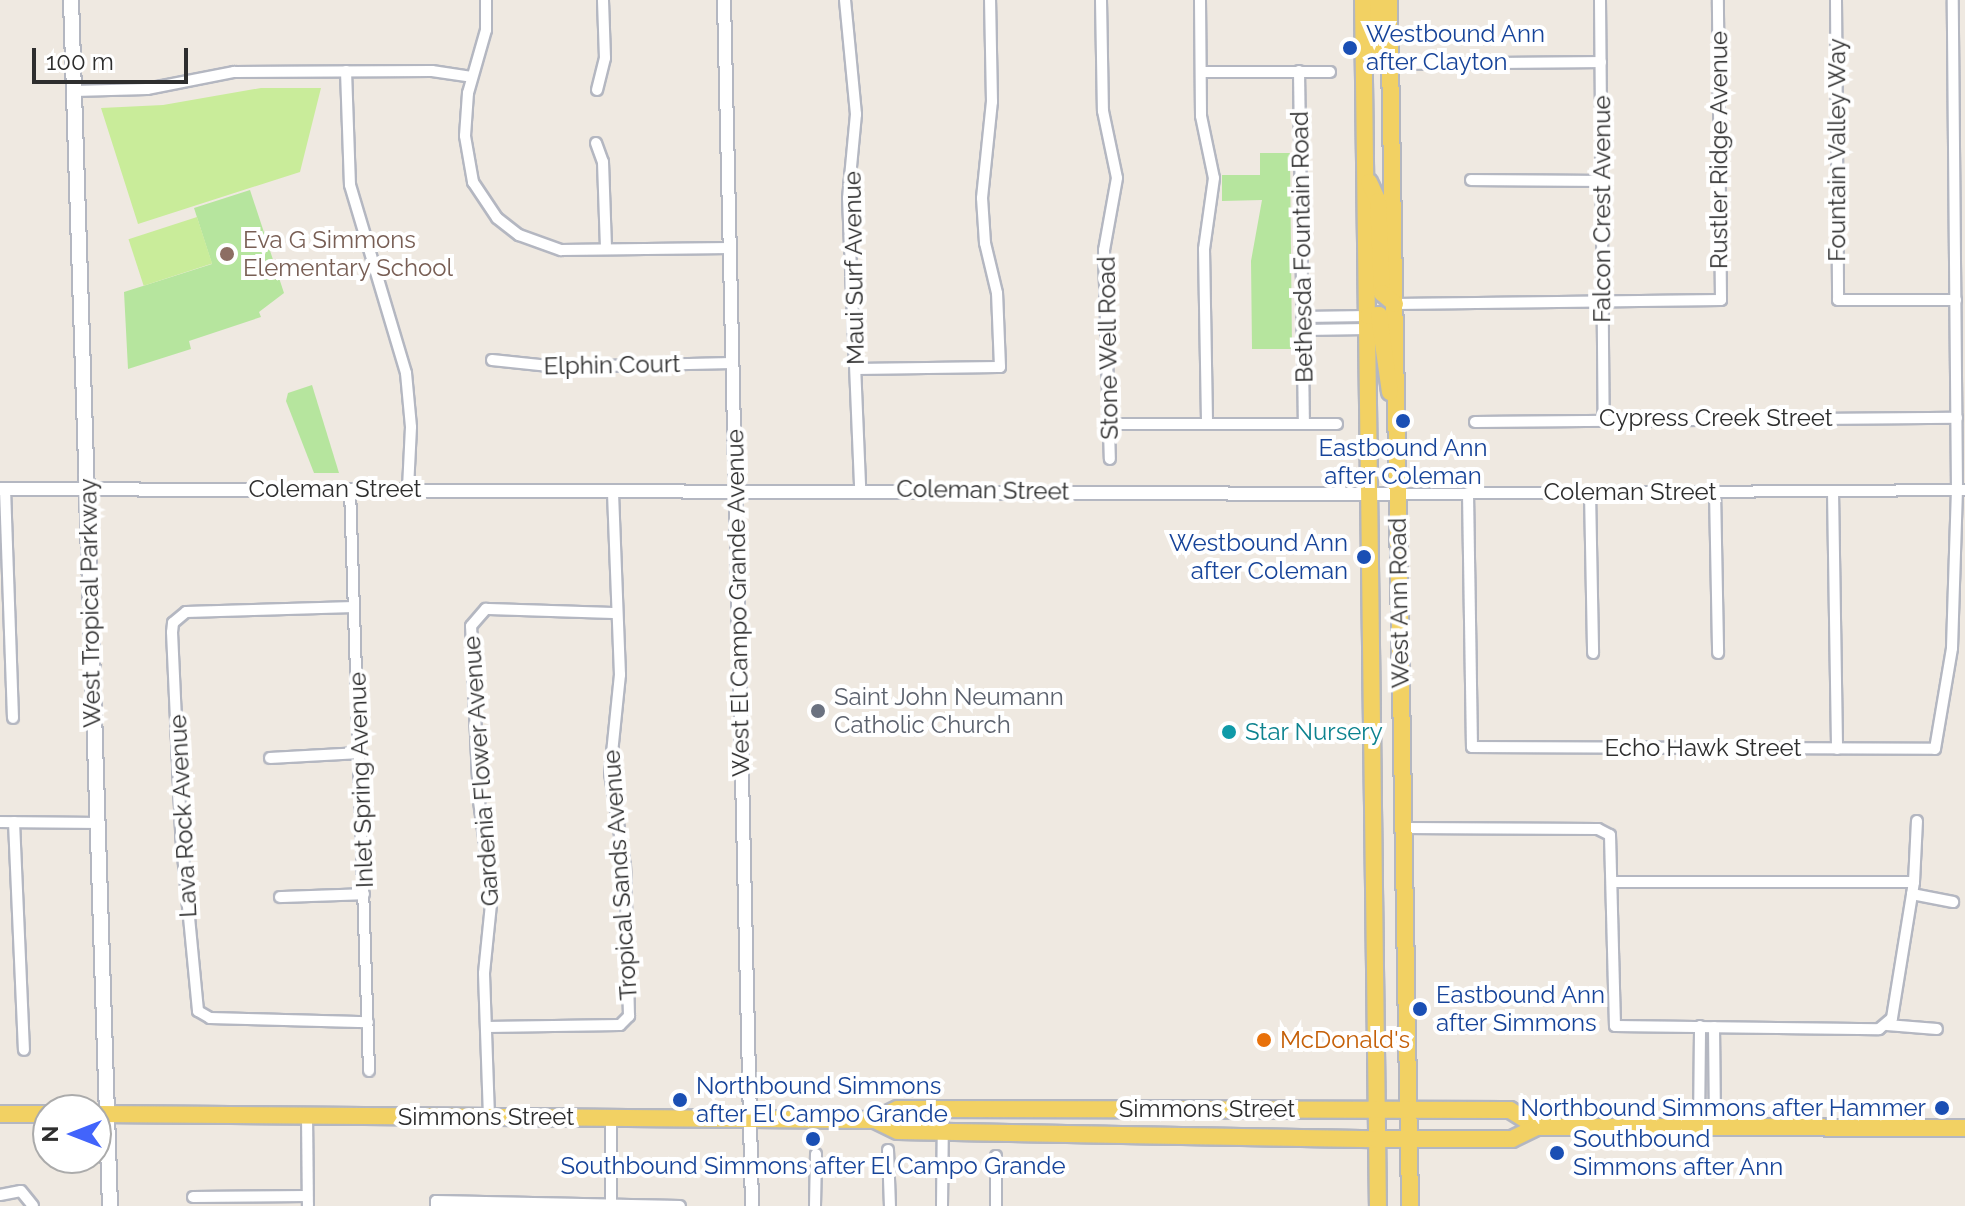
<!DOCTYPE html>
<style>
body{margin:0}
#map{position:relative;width:1965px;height:1206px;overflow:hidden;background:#efe9e1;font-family:Raleway,sans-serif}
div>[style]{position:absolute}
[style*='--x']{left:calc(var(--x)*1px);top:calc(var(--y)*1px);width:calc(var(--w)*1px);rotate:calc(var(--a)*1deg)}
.green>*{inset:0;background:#b6e59e}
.pitch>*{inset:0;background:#c9ec9a;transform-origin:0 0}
.roads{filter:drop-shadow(2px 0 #b4b7c1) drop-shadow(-2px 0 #b4b7c1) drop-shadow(0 2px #b4b7c1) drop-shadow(0 -2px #b4b7c1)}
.minor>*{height:10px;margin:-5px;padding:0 5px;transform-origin:5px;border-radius:5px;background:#fff}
.tertiary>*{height:12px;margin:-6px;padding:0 6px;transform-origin:6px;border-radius:6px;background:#fff}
.secondary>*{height:14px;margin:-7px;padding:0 7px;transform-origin:7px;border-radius:7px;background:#fff}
.primary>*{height:16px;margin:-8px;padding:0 8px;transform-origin:8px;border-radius:8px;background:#f2d163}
.dots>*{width:22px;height:22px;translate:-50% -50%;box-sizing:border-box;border:4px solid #fff;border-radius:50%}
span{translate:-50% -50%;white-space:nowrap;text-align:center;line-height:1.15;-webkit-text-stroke:8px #fff;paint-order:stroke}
.transit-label{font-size:24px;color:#164399}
.left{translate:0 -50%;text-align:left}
.right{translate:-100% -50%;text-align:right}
.street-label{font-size:24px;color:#2e2e2e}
.education-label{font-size:24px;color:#785e54}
.worship-label{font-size:24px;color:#5b616d}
.culture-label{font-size:24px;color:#0d838f}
.food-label{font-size:24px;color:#c56008}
.north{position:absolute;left:32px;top:1094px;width:80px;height:80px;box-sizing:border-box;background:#fff;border:2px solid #ababab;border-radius:50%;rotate:270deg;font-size:22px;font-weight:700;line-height:32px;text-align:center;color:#2e2e2e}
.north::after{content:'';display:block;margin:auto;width:28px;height:36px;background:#4264fb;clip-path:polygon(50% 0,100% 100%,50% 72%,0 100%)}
.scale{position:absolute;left:32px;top:48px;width:156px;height:36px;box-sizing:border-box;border:4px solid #2e2e2e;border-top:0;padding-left:10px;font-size:24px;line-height:28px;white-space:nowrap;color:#2e2e2e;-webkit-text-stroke:6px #fff;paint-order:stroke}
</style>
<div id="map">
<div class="green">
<div style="clip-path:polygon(1260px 153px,1290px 153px,1292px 349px,1252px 349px,1251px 261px,1262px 200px,1222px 201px,1222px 175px,1260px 175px)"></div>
<div style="clip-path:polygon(250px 190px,284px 293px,259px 312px,261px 317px,189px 341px,191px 349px,128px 369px,124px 292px,212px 264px,194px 208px)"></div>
<div style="clip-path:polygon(312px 385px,339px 473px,314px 473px,286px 401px,288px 393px)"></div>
</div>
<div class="pitch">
<div style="clip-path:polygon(261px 88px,321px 88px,300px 172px,138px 224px,101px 108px,163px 105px)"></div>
<div style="left:197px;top:217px;width:49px;height:72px;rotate:72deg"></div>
</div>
<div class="roads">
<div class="minor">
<div style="--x:486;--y:0;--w:30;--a:90"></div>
<div style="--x:486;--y:30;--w:66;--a:105.9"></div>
<div style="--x:468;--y:93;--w:43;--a:94"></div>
<div style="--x:465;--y:136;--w:47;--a:80.1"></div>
<div style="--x:473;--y:182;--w:43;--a:56.3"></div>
<div style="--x:497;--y:218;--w:28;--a:38"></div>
<div style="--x:519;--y:235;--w:45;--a:19.7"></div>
<div style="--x:561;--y:250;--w:169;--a:-0.7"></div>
<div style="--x:845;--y:0;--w:115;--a:84.5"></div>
<div style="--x:856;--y:114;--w:84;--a:95.4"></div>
<div style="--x:848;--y:198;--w:291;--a:87.6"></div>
<div style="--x:1101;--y:0;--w:111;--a:89"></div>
<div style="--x:1103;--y:111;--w:68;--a:78.2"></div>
<div style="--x:1117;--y:178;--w:73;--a:100.2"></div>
<div style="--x:1104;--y:250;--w:209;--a:88.4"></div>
<div style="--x:1200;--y:0;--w:116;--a:89.5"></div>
<div style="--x:1201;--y:116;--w:63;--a:78.2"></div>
<div style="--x:1214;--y:178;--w:72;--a:98"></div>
<div style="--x:1204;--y:249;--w:175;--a:89"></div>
<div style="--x:1600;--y:0;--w:417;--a:89.5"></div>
<div style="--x:1836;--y:0;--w:300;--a:89.6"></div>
<div style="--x:1838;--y:300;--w:118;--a:0"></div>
<div style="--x:1391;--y:64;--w:210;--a:-0.5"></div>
<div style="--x:346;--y:71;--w:114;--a:88"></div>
<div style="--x:350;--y:185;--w:196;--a:73.4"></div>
<div style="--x:406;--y:373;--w:54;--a:84.7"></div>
<div style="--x:411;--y:427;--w:62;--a:92.8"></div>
<div style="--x:1299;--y:71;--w:353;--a:89.2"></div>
<div style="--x:1201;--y:72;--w:129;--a:0"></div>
<div style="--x:597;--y:90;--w:33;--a:-76"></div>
<div style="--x:605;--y:58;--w:58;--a:-92"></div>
<div style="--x:74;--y:91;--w:73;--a:-1.6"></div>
<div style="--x:147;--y:89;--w:89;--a:-11.1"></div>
<div style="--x:234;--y:72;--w:198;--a:-0.3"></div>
<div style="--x:432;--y:71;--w:40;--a:8.5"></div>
<div style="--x:596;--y:143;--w:20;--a:70"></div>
<div style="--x:603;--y:162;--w:87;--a:88"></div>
<div style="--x:1471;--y:180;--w:131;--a:0.4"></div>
<div style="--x:1395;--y:304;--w:326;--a:-0.7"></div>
<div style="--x:1721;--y:300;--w:300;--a:-90.6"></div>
<div style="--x:1303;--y:317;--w:65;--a:-0.9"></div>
<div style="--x:1303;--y:330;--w:65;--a:-0.9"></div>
<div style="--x:492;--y:360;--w:67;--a:6"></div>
<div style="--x:559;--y:367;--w:173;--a:-1.3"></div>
<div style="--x:856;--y:369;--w:144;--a:-0.8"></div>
<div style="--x:1000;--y:367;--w:74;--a:-92.3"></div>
<div style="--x:997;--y:293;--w:51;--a:-103.5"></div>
<div style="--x:985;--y:243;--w:45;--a:-93.8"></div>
<div style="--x:982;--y:198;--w:97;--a:-84.1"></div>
<div style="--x:992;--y:102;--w:102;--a:-91.1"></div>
<div style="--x:1475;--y:422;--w:482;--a:-0.5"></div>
<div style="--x:1107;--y:424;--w:230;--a:0"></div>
<div style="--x:5;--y:489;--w:229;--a:88"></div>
<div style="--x:350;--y:489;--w:582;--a:88.13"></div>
<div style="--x:1715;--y:491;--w:162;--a:88.9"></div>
<div style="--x:1833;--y:491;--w:258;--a:89.1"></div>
<div style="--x:1590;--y:492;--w:161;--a:88.9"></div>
<div style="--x:1468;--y:493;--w:254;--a:89.1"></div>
<div style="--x:1472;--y:747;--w:463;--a:0.2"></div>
<div style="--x:1935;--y:749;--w:102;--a:-80.4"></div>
<div style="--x:1952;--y:648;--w:158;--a:-88.2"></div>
<div style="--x:1957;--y:490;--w:490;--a:-90.5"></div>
<div style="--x:1397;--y:494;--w:568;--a:-0.4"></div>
<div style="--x:354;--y:607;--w:168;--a:178.3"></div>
<div style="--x:186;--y:612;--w:17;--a:140"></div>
<div style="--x:173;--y:623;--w:9;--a:96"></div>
<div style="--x:172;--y:632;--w:202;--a:87.4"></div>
<div style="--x:181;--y:834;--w:178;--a:84.5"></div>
<div style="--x:198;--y:1011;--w:14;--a:30"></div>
<div style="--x:210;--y:1018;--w:158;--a:1.5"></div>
<div style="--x:270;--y:758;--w:90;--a:-3.2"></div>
<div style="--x:0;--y:822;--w:95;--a:0.6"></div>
<div style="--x:14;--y:822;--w:228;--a:87.5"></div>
<div style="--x:1404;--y:828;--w:194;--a:0.3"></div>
<div style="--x:1598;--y:829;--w:13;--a:27"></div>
<div style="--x:1610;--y:835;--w:191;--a:88.5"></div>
<div style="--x:1615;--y:1026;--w:264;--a:0.7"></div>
<div style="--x:1879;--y:1029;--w:17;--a:-40"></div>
<div style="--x:1892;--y:1018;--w:138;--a:-80.8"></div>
<div style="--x:1914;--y:882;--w:61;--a:-87.2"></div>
<div style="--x:1614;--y:882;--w:300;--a:0"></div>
<div style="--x:1912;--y:894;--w:42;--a:11"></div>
<div style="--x:280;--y:897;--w:84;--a:-2"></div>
<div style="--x:1887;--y:1025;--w:50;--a:4.6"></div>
<div style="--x:487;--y:1027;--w:133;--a:-0.9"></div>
<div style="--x:620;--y:1025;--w:13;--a:-45"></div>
<div style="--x:629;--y:1016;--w:150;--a:-91.5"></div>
<div style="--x:625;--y:866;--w:94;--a:-99.2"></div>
<div style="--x:610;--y:773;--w:99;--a:-84.2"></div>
<div style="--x:620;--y:675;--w:185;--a:-92.2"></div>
<div style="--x:1714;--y:1027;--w:100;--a:89.4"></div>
<div style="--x:307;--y:1115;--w:91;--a:89.4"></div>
<div style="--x:489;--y:1117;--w:144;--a:-92"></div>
<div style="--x:484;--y:973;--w:79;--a:-84.2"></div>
<div style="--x:492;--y:894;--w:94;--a:-98"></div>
<div style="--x:479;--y:801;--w:175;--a:-92.6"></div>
<div style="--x:471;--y:626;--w:23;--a:-49"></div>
<div style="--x:486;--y:609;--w:130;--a:1.8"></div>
<div style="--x:1699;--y:1127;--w:101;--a:-89.4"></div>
<div style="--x:888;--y:1150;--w:56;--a:88"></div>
<div style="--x:0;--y:1195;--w:21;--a:-11"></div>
<div style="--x:21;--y:1191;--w:19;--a:51"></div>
<div style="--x:193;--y:1197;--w:114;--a:-0.5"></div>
<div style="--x:611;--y:1202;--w:84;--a:-90"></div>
<div style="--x:436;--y:1206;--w:5;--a:-90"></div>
<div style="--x:436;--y:1201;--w:244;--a:1.2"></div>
<div style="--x:815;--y:1206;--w:52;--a:-88.9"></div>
<div style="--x:942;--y:1206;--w:97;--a:-89.4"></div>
<div style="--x:996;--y:1206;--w:50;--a:-90"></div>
</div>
<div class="tertiary">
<div style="--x:724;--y:0;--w:1206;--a:88.67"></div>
<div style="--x:0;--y:489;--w:1397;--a:0.21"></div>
</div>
<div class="secondary">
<div style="--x:71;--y:0;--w:1207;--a:88.15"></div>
</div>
<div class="primary">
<div style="--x:1363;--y:0;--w:1206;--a:89.29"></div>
<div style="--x:1378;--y:0;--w:49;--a:88.8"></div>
<div style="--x:1379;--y:49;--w:19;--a:51"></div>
<div style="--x:1389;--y:0;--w:1206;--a:89"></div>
<div style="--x:1369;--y:182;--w:21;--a:65"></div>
<div style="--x:1378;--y:201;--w:92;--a:87.5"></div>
<div style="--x:1382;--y:293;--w:17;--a:40"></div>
<div style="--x:1368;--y:316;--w:11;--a:-5"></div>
<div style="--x:1379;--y:315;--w:78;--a:81.9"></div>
<div style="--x:0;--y:1114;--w:48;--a:0"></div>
<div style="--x:96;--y:1114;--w:779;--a:0.44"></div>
<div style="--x:875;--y:1120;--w:25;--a:-26"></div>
<div style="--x:898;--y:1109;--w:612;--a:0.09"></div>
<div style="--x:1510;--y:1110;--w:32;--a:32"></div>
<div style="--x:875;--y:1120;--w:25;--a:26"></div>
<div style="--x:898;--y:1131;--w:478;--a:1"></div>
<div style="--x:1376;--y:1139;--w:136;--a:0"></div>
<div style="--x:1512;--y:1139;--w:28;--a:-26"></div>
<div style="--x:1537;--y:1127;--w:428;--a:0.1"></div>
</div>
</div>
<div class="dots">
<div style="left:1350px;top:48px;background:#1a4fb4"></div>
<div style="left:227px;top:254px;background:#8d6e63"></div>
<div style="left:1403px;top:421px;background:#1a4fb4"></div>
<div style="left:1364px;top:557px;background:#1a4fb4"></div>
<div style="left:818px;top:711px;background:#6b7280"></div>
<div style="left:1229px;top:732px;background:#0f9aa8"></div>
<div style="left:1420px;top:1009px;background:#1a4fb4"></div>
<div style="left:1264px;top:1040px;background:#e8710a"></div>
<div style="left:680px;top:1100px;background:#1a4fb4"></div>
<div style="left:1942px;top:1108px;background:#1a4fb4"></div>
<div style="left:813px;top:1139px;background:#1a4fb4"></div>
<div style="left:1557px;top:1153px;background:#1a4fb4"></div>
</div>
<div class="transit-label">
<span class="left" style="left:1366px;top:48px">Westbound Ann<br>after Clayton</span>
<span style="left:1403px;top:462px">Eastbound Ann<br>after Coleman</span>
<span class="right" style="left:1348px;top:557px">Westbound Ann<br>after Coleman</span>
<span class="left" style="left:1436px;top:1009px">Eastbound Ann<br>after Simmons</span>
<span class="left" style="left:696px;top:1100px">Northbound Simmons<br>after El Campo Grande</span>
<span class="right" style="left:1926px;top:1108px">Northbound Simmons after Hammer</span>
<span class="left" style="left:1573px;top:1153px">Southbound<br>Simmons after Ann</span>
<span style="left:813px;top:1166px">Southbound Simmons after El Campo Grande</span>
</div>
<div class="street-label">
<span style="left:1719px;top:150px;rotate:-90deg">Rustler Ridge Avenue</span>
<span style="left:1837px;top:150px;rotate:-90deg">Fountain Valley Way</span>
<span style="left:1602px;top:209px;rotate:-90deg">Falcon Crest Avenue</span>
<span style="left:1302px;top:247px;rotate:-91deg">Bethesda Fountain Road</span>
<span style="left:854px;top:268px;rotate:-91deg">Maui Surf Avenue</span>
<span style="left:1108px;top:348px;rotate:-91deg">Stone Well Road</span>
<span style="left:612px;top:365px;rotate:-1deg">Elphin Court</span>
<span style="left:1716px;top:418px">Cypress Creek Street</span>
<span style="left:335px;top:489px">Coleman Street</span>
<span style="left:983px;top:490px;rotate:1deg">Coleman Street</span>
<span style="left:1630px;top:492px">Coleman Street</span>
<span style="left:90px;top:603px;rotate:-91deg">West Tropical Parkway</span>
<span style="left:738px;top:603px;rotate:-91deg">West El Campo Grande Avenue</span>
<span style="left:1399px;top:603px;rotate:-91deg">West Ann Road</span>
<span style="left:1703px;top:748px">Echo Hawk Street</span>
<span style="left:481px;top:771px;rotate:-94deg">Gardenia Flower Avenue</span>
<span style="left:361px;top:780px;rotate:-92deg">Inlet Spring Avenue</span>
<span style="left:183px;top:816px;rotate:-93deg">Lava Rock Avenue</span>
<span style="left:620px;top:875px;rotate:-94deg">Tropical Sands Avenue</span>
<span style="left:1207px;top:1109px">Simmons Street</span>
<span style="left:486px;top:1117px">Simmons Street</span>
</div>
<div class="education-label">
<span class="left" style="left:243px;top:254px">Eva G Simmons<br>Elementary School</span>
</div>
<div class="worship-label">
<span class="left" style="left:834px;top:711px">Saint John Neumann<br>Catholic Church</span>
</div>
<div class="culture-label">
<span class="left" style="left:1245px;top:732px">Star Nursery</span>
</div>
<div class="food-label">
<span class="left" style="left:1280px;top:1040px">McDonald's</span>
</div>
<div class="north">N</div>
<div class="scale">100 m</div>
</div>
